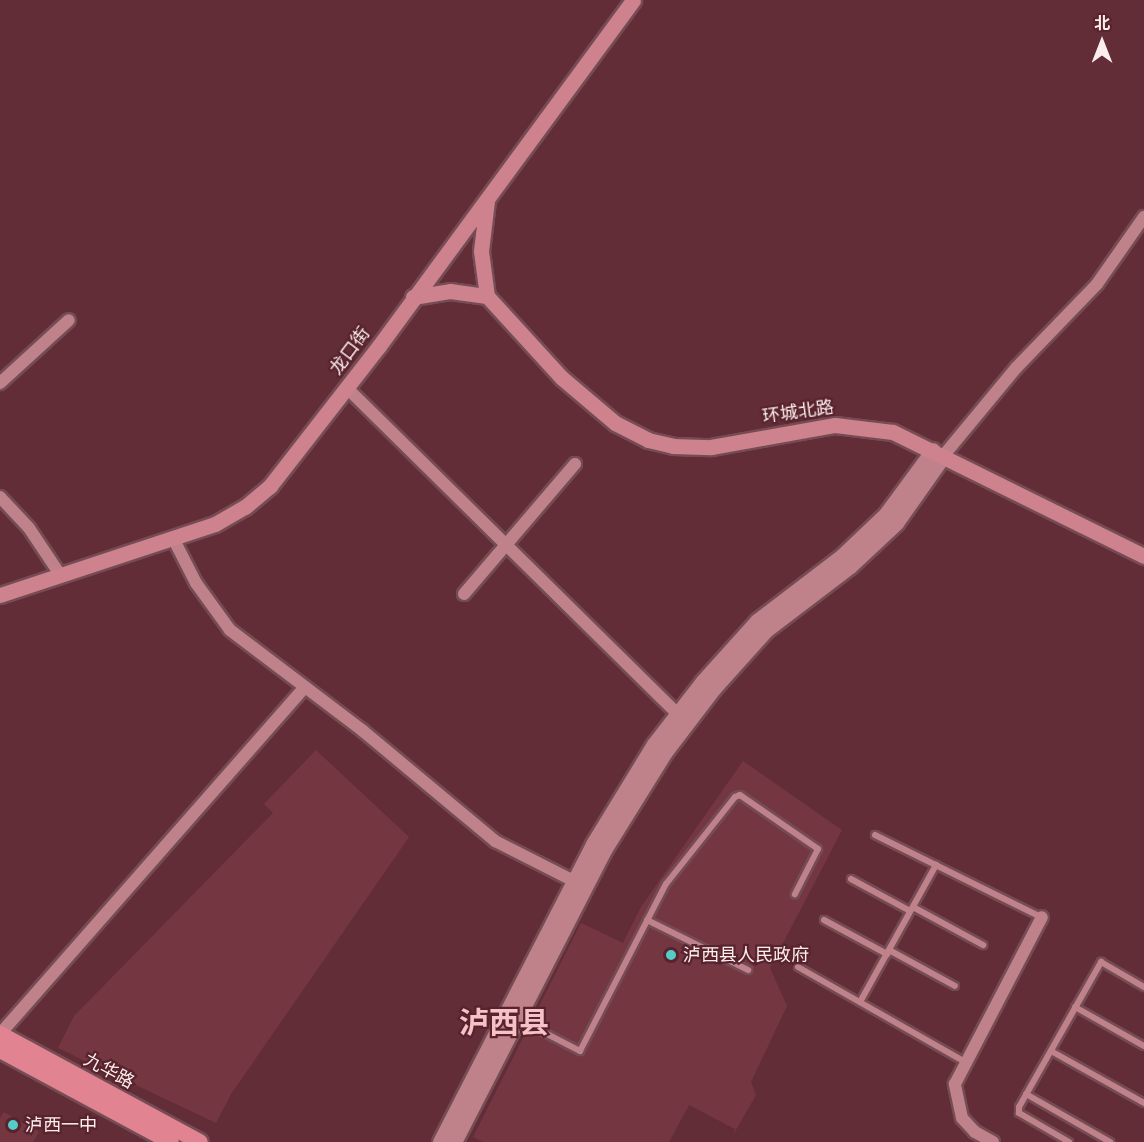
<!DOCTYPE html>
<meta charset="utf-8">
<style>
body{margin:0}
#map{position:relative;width:1144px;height:1142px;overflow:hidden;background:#632d37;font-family:Bitter,"Noto Sans SC",serif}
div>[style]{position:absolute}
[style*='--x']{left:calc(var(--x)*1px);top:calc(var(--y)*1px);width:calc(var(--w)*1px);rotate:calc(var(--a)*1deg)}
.built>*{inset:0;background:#743742}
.roads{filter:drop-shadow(2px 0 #754c54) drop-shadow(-2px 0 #754c54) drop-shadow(0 2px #754c54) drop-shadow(0 -2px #754c54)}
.service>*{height:6px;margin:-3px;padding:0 3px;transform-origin:3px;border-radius:3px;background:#c0828a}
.minor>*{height:12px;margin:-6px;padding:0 6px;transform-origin:6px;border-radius:6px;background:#c0828a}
.tertiary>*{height:15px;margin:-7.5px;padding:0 7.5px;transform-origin:7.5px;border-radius:7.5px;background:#c0828a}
.secondary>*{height:15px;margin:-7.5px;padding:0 7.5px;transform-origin:7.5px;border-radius:7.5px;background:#cd828d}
.trunk>*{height:16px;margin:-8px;padding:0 8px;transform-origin:8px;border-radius:8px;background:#e28391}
.dots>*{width:16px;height:16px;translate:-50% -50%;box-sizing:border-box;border:3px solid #58232d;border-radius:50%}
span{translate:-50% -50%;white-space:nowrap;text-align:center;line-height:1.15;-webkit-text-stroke:4.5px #58232d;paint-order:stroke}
.street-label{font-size:18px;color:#fceeef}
.poi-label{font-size:18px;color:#fceeef}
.left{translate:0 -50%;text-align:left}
.town-label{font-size:30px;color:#f7c1c7;font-weight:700}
.north{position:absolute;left:1072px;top:12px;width:60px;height:60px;-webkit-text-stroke:4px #58232d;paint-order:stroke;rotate:0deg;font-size:16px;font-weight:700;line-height:24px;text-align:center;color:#fceeef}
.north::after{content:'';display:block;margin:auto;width:21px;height:27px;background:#fceeef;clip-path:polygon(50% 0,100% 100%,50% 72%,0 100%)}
</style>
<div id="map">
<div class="built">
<div style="clip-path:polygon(316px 750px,409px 837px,231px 1094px,216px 1123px,58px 1048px,74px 1016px,273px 813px,264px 804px)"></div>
<div style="clip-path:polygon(743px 761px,842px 830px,770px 968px,787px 1006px,751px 1082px,756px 1095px,733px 1135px,735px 1129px,689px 1105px,669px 1142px,483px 1142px,473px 1137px,581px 923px,623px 943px,641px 907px)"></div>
<div style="clip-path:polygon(4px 1112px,39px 1132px,33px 1142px,0 1142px,0 1118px)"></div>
</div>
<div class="roads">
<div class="service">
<div style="--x:875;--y:835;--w:185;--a:26.3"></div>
<div style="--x:851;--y:879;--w:67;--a:28.5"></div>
<div style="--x:913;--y:907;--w:80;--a:28.5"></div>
<div style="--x:647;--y:920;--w:113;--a:26.3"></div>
<div style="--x:824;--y:920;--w:72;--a:28.4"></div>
<div style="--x:889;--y:950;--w:75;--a:28.6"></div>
<div style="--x:798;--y:967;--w:192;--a:29.6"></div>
<div style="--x:860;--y:1002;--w:157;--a:-61"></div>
<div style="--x:1075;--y:1007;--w:79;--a:29.5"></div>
<div style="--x:518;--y:1019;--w:70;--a:27.3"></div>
<div style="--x:580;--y:1051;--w:188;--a:-62.8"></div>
<div style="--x:666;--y:884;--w:111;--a:-51.6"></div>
<div style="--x:735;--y:797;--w:5;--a:-22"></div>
<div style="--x:740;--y:795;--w:95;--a:34.7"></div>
<div style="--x:818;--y:849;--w:51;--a:117.1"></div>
<div style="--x:1051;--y:1051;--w:107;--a:29.2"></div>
<div style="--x:1026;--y:1094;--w:97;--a:29.7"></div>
<div style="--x:1069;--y:1142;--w:58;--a:-149.9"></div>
<div style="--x:1019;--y:1113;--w:6;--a:-90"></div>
<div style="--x:1019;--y:1107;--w:167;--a:-60.5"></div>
<div style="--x:1101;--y:962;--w:50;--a:30.2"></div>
</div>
<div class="minor">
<div style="--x:0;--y:383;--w:93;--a:-42.4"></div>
<div style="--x:347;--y:388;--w:463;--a:44.6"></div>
<div style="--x:944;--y:455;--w:113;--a:-50.4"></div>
<div style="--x:1016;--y:368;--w:117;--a:-46"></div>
<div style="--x:1097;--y:284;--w:82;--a:-55"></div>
<div style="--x:0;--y:497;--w:42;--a:46.9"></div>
<div style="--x:29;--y:528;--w:58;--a:56.3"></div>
<div style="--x:173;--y:538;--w:51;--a:62.9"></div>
<div style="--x:196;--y:583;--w:58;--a:54.1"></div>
<div style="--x:230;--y:630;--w:167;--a:37.2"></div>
<div style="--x:363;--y:731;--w:172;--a:39.8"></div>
<div style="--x:495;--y:841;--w:89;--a:26.9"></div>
<div style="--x:464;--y:594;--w:171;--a:-49.5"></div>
<div style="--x:0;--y:1034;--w:462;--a:-48.7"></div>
<div style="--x:993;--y:1142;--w:21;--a:-151"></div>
<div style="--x:975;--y:1132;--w:19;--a:-133"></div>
<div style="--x:962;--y:1118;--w:35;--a:-102"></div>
<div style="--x:955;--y:1084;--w:188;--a:-62.5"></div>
</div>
<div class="tertiary">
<div style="--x:440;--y:1142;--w:335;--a:-62.8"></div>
<div style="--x:593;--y:844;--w:117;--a:-58.6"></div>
<div style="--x:654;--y:744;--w:80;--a:-52.1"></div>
<div style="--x:703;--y:681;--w:81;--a:-48"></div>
<div style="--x:757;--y:621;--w:107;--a:-37.4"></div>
<div style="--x:842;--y:556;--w:61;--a:-43.7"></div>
<div style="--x:886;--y:514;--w:79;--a:-53.7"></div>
<div style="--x:454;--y:1142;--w:328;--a:-62.8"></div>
<div style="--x:604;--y:850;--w:115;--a:-58.1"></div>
<div style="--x:665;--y:752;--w:79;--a:-52.7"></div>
<div style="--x:713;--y:689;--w:79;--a:-48.1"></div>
<div style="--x:766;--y:630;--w:106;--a:-37.3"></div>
<div style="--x:850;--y:566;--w:63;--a:-43.1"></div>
<div style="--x:896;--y:523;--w:83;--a:-54.8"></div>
</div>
<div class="secondary">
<div style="--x:487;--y:296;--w:111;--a:47.6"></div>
<div style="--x:562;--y:378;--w:70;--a:40.3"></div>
<div style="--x:615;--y:423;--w:37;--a:27"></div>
<div style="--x:648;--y:440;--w:26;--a:13"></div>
<div style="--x:673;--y:446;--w:38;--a:2"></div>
<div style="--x:711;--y:447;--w:126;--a:-10.1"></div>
<div style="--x:835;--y:425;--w:58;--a:6.9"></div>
<div style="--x:893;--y:432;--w:280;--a:26.3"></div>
<div style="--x:487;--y:296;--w:45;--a:-97.6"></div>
<div style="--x:481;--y:251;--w:50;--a:-83.2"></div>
<div style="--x:413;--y:297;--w:37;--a:-9"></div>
<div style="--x:450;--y:291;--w:37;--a:8"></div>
<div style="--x:0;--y:595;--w:226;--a:-18.3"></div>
<div style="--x:215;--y:524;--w:34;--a:-30"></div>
<div style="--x:245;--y:507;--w:33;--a:-40"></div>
<div style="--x:270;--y:486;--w:177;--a:-52.1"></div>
<div style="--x:379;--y:346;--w:429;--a:-53.7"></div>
</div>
<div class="trunk">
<div style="--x:0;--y:1034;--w:227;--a:28.4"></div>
<div style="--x:0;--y:1050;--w:194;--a:28.3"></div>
</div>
</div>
<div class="dots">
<div style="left:671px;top:955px;background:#54cdc8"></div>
<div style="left:13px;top:1125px;background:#54cdc8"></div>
</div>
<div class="street-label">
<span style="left:350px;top:351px;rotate:-53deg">龙口街</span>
<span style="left:798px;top:412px;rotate:-8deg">环城北路</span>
<span style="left:109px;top:1071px;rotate:28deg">九华路</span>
</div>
<div class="poi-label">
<span class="left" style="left:683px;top:955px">泸西县人民政府</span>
<span class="left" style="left:25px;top:1125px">泸西一中</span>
</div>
<div class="town-label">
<span style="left:504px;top:1023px">泸西县</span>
</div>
<div class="north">北</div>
</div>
